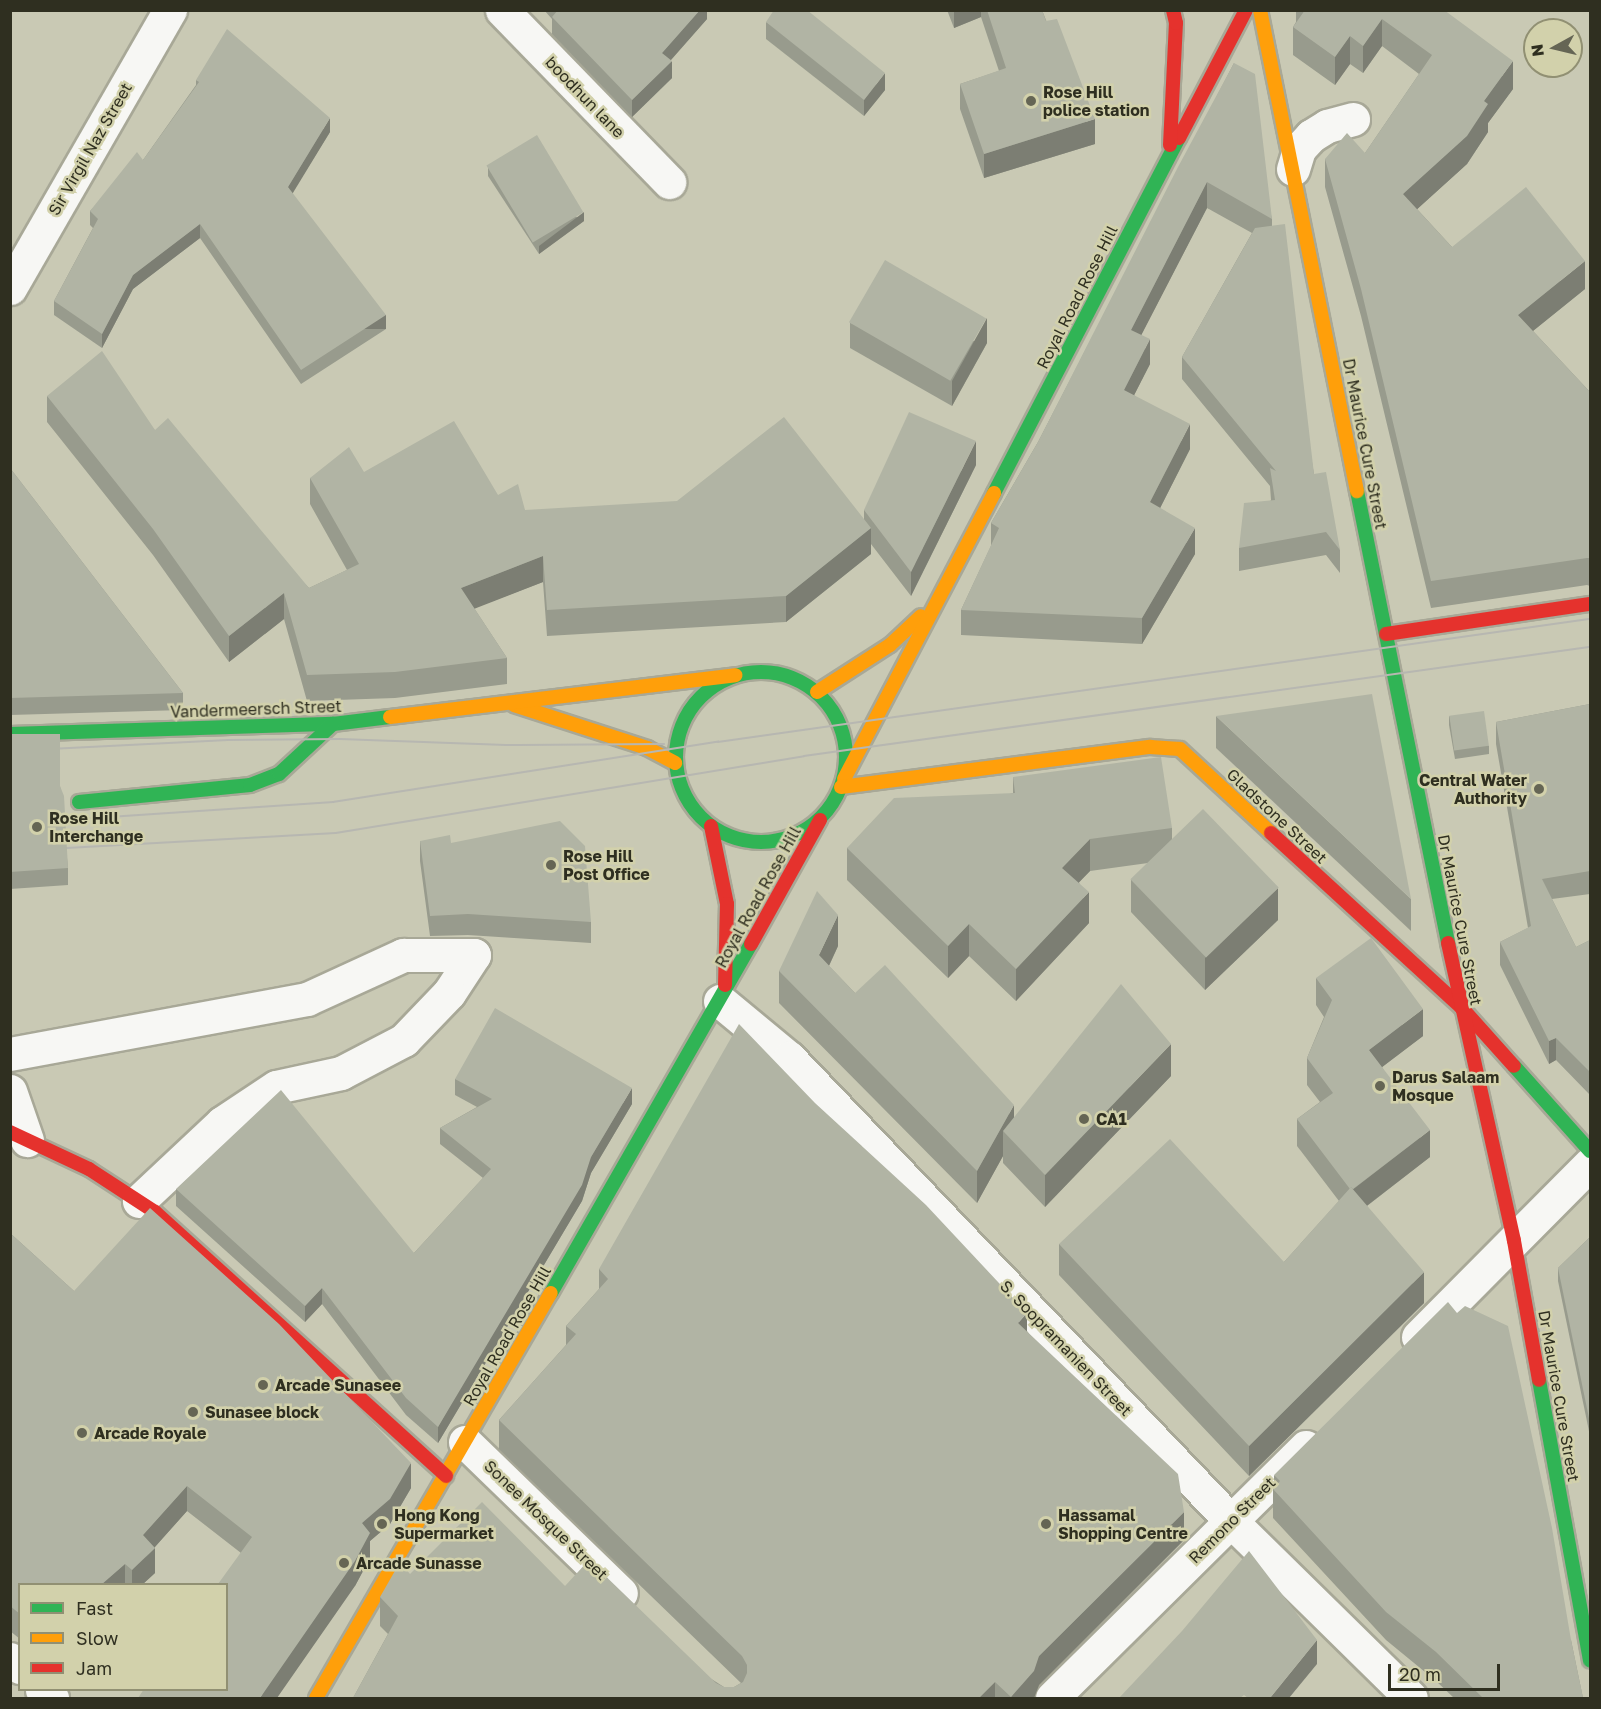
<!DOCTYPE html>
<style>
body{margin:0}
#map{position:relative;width:1601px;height:1709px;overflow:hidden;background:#c9c9b4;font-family:"Golos Text",sans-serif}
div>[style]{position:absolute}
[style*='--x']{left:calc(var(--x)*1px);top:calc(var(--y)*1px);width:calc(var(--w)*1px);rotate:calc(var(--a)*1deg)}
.roads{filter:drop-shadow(2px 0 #a8a897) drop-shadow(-2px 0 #a8a897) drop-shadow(0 2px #a8a897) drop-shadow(0 -2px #a8a897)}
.street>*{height:33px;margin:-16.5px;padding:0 16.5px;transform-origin:16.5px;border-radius:16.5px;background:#f7f7f4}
.fast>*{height:14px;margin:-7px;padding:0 7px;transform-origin:7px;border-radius:7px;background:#30b455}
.fast>.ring{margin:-7px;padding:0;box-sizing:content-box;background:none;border:14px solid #30b455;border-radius:50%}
.slow>*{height:14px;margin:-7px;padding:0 7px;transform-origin:7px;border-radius:7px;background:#ff9f0a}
.jam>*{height:14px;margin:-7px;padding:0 7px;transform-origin:7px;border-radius:7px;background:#e5322d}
.tram>*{height:1.5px;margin:-0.75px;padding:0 0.75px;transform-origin:0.75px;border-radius:0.75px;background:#b7b7b1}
.wall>*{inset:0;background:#989b8d}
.shaded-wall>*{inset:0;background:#7c7e73;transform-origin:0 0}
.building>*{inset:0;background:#b1b4a4;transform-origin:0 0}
.dots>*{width:16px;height:16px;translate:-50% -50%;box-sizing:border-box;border:3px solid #d2d1ab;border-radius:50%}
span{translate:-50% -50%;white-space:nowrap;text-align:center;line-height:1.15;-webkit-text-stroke:5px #d2d1ab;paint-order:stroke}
.poi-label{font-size:16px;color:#2f2f20;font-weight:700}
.left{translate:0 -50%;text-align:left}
.right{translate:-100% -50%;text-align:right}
.street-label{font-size:16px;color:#2f2f20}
.frame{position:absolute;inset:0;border:12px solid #2f2f20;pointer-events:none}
.legend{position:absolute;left:18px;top:1583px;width:210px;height:108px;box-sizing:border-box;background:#d2d1ab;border:2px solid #919073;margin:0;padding:8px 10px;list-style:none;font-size:18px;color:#2f2f20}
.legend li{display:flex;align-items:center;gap:12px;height:30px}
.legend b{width:30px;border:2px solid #919073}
.north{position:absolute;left:1523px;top:18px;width:60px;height:60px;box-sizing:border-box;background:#d2d1ab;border:2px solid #919073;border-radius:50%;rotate:262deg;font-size:16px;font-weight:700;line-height:24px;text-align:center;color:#2f2f20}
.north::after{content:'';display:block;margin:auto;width:21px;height:27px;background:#656554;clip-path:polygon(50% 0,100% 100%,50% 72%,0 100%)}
.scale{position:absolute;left:1388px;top:1664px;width:112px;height:27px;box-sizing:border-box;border:3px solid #2f2f20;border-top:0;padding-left:8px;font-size:18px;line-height:21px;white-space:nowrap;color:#2f2f20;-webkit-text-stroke:4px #d2d1ab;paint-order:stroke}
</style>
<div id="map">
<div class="roads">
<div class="street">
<div style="--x:502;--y:10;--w:240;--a:45.8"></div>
<div style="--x:1293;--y:169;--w:21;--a:-73"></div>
<div style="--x:1299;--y:149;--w:18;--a:-47"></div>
<div style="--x:1311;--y:136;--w:19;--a:-32"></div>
<div style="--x:1327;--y:126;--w:27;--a:-15"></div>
<div style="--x:10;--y:288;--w:321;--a:-60.1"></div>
<div style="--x:720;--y:1001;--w:89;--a:39.6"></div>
<div style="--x:789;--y:1058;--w:640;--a:46.33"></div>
<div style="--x:1231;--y:1521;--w:252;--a:44.5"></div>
<div style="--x:10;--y:1054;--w:302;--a:-10.5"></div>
<div style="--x:307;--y:999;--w:106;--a:-24.6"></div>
<div style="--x:403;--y:955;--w:71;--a:0"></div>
<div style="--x:474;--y:955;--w:45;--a:123.3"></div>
<div style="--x:449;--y:993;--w:65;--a:133.8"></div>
<div style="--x:404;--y:1040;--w:71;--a:152.4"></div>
<div style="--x:341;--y:1073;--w:66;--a:167.8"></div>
<div style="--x:276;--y:1087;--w:65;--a:146.3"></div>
<div style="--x:222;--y:1123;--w:114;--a:136.8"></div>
<div style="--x:10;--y:1091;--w:52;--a:70.9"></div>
<div style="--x:1418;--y:1337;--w:244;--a:-45.2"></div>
<div style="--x:465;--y:1442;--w:217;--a:44.1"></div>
<div style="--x:10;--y:1659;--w:13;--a:39"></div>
<div style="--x:42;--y:1690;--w:13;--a:39"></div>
<div style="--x:1052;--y:1698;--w:357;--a:-44.7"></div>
</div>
<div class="fast">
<div style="--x:1357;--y:491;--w:461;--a:78.6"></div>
<div style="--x:994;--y:493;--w:400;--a:-62.5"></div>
<div class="ring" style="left:676px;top:672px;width:156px;height:156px"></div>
<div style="--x:10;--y:734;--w:323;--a:-1.8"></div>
<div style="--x:333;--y:724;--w:57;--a:-7"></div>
<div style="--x:79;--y:802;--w:172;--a:-5.7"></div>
<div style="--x:250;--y:785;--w:31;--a:-21"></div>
<div style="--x:279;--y:774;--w:74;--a:-42.8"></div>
<div style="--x:1514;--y:1066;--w:114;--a:48.2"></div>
<div style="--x:551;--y:1293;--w:402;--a:-60.2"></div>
<div style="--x:1539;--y:1380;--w:285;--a:79.7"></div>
</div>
<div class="slow">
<div style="--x:1260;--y:10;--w:491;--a:78.6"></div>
<div style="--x:817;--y:692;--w:87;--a:-32.8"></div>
<div style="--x:890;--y:645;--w:42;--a:-43.1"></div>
<div style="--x:514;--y:705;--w:140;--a:17.9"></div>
<div style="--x:647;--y:748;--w:32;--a:28"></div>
<div style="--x:390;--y:717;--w:348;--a:-6.9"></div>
<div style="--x:844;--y:779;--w:323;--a:-62.3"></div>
<div style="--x:841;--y:787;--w:312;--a:-7.4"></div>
<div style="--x:1150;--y:747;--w:30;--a:4"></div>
<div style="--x:1180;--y:749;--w:124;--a:42.7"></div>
<div style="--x:316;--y:1698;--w:468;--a:-59.9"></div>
</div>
<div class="jam">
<div style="--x:1179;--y:138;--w:144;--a:-62.4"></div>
<div style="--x:1170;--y:145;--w:122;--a:-87.2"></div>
<div style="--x:1176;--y:23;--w:13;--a:-103"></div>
<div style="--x:1386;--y:634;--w:206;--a:-8.4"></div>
<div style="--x:711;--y:826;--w:80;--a:78.4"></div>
<div style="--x:727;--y:904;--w:81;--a:91.4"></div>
<div style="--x:1271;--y:833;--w:258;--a:42.5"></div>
<div style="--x:1461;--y:1007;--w:79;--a:48.1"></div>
<div style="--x:1448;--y:943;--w:305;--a:77.5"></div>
<div style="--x:1514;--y:1241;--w:141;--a:79.8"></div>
<div style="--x:751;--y:944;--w:142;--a:-60.9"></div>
<div style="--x:10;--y:1132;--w:87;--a:25.1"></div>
<div style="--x:89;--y:1169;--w:79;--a:33.1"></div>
<div style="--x:155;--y:1212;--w:393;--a:42.2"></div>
</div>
</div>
<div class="tram">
<div style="--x:10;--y:751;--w:218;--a:-2.9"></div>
<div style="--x:228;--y:740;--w:112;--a:-0.5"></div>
<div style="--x:340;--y:739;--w:166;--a:2.1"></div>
<div style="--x:506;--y:745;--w:158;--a:-0.4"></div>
<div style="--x:49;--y:821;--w:285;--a:-3.8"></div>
<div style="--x:333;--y:802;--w:390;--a:-8.9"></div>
<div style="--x:718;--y:742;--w:881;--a:-8.03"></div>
<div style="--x:49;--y:849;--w:287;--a:-3.2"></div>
<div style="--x:336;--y:833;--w:474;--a:-9.3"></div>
<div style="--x:804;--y:756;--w:794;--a:-7.9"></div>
</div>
<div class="wall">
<div style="clip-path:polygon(544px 10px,707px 10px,707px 19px,671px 60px,672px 78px,632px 117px,552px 34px,552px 19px)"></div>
<div style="clip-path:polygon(947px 10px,1042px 10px,1095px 144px,984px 178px,960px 109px,960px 84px,999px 71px,981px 17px,954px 28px)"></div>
<div style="clip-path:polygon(1296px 10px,1444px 10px,1513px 89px,1488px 123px,1488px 132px,1467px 164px,1417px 209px,1452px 247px,1585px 289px,1533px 331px,1590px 392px,1590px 586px,1587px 585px,1431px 608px,1361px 316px,1325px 187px,1325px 159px,1365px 153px,1419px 74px,1382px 46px,1363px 73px,1350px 64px,1335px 85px,1293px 55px,1293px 27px,1296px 22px)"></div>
<div style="clip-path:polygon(766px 22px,885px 90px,864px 116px,766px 39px)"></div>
<div style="clip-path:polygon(1234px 63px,1272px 219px,1272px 226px,1314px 474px,1340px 550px,1340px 573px,1326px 555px,1239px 571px,1239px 548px,1271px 500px,1270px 486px,1182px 379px,1182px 357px,1252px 233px,1207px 208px,1141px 335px,1150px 364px,1134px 395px,1190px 449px,1160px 508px,1195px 554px,1142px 644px,961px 635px,961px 610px,991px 546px,991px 523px,1038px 442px)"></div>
<div style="clip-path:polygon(196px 80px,330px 132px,292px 193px,386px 329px,301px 384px,200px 238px,133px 289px,102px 348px,54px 315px,54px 301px,93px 228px,90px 225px,90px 211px,143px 160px,196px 85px)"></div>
<div style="clip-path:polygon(488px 167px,584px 221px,539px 254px,488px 176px)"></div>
<div style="clip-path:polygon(850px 323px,987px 343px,952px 406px,850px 348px)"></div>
<div style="clip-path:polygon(47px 396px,155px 430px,309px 588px,347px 570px,310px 504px,310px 478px,364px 472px,498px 495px,525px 510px,864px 519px,864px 510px,976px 465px,911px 596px,871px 544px,871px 554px,786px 622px,547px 636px,543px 582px,474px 608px,507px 658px,507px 684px,395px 698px,307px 701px,284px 619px,229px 662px,153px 555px,47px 422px)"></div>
<div style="clip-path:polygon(10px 468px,183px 693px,183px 710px,10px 715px)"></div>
<div style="clip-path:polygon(1590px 704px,1590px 894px,1552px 899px,1576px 947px,1590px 940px,1590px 1095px,1556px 1060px,1549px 1064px,1500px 965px,1500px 942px,1528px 928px,1496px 744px,1496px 722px)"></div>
<div style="clip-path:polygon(1216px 716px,1411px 899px,1411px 931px,1216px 748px)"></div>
<div style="clip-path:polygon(1449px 716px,1489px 746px,1489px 754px,1455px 759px,1449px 725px)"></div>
<div style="clip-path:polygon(10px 734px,60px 786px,68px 868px,68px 885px,10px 889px)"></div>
<div style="clip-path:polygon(1013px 777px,1172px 828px,1172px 840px,1278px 920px,1205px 990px,1131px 912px,1131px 880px,1148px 863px,1090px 871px,1079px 882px,1089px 923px,1016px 1001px,969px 956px,948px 978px,847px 880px,847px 848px,1013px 793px)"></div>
<div style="clip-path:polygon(420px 841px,451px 843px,591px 922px,591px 943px,468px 935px,430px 936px,420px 861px)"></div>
<div style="clip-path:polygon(838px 946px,829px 966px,855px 993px,1014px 1118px,1171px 1076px,1045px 1207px,1003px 1163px,1003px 1156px,977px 1203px,779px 1003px,779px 971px)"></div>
<div style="clip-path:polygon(1316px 978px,1423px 1036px,1382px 1067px,1430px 1157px,1367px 1206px,1424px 1303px,1249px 1476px,1059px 1275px,1059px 1244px,1284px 1262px,1339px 1201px,1297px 1146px,1297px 1119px,1320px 1102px,1307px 1085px,1307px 1058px,1324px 1017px,1316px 1005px)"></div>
<div style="clip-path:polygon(455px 1079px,632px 1104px,591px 1173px,582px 1201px,438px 1443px,406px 1415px,322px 1304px,305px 1322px,176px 1206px,176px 1189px,414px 1253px,483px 1178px,440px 1144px,440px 1128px,477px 1107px,455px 1095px)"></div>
<div style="clip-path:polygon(10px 1233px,74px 1291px,411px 1488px,390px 1524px,370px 1541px,370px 1558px,355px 1586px,241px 1553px,187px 1511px,155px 1547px,155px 1573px,143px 1584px,20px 1584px,20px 1639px,10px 1631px)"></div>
<div style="clip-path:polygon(1590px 1237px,1590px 1436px,1558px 1281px,1558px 1268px)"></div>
<div style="clip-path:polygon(599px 1269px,1027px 1331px,1184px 1540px,1039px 1685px,1034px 1698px,353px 1698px,388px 1634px,380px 1626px,380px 1597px,410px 1574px,565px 1586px,724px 1687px,734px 1687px,741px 1683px,499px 1449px,499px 1420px,566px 1345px,566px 1326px,599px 1289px)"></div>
<div style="clip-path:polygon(1274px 1475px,1571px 1640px,1583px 1698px,1454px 1698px,1436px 1681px,1386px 1640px,1273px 1518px,1273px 1489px,1274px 1487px)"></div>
</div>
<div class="shaded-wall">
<div style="clip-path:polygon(700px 10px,707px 10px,707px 19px,662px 70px,662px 53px)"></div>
<div style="clip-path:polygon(954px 10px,981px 10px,981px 17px,954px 28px)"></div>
<div style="clip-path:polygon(1382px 19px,1382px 46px,1363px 73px,1363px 46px)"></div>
<div style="clip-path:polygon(1350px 36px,1350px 64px,1335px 85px,1335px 57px)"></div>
<div style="clip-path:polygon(672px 61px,672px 78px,632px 117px,632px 100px)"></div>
<div style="clip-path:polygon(1513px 61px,1513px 89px,1488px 123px,1488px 132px,1467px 164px,1403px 222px,1403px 194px,1484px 101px)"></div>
<div style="clip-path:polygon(885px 73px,885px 90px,864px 116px,864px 100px)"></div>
<div style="clip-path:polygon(330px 118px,330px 132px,288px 201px,288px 187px)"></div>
<div style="clip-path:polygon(1095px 119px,1095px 144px,984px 178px,984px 154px)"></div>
<div style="clip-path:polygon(1207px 182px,1207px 208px,1131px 355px,1131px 330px)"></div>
<div style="clip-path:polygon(584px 212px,584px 221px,539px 254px,539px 246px)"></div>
<div style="clip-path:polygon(200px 224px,200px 238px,133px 289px,102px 348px,102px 334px,133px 275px)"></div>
<div style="clip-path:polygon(1585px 261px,1585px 289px,1518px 343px,1518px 315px)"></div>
<div style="left:386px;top:315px;width:14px;height:101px;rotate:90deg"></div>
<div style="clip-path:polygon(987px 318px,987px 343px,952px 406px,952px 381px)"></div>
<div style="clip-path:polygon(1150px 339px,1150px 364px,1124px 415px,1124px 390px)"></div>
<div style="clip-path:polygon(1190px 424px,1190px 449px,1150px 528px,1150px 502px)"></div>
<div style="clip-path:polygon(976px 441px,976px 465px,911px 596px,911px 572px)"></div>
<div style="clip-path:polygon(871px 528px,871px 554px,786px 622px,786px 596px)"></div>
<div style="clip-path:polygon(1195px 528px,1195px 554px,1142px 644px,1142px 618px)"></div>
<div style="clip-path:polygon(543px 556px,543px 582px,461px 614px,461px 588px)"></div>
<div style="clip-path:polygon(284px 593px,284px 619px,229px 662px,229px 636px)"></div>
<div style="clip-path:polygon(1090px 839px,1090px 871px,1062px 900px,1062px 868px)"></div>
<div style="clip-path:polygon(1278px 888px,1278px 920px,1205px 990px,1205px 958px)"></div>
<div style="clip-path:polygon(1089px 892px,1089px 923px,1016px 1001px,1016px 969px)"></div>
<div style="clip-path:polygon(838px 915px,838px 946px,819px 987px,819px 955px)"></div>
<div style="clip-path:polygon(969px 924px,969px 956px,948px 978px,948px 946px)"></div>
<div style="clip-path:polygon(1423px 1009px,1423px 1036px,1369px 1077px,1369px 1050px)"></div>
<div style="clip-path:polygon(1556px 1038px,1556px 1060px,1549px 1064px,1549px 1041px)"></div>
<div style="clip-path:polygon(1171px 1044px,1171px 1076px,1045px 1207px,1045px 1175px)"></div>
<div style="clip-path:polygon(632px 1088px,632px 1104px,591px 1173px,582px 1201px,438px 1443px,438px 1427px,591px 1157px)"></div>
<div style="clip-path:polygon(1014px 1105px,1014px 1137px,1003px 1131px,1003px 1156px,977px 1203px,977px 1171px)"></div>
<div style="clip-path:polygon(1430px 1130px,1430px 1157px,1351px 1218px,1351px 1191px)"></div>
<div style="clip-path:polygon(1424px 1272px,1424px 1303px,1249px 1476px,1249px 1446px)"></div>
<div style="clip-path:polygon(322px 1288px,322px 1304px,305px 1322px,305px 1306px)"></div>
<div style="clip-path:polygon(1027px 1313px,1027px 1342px,1018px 1323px)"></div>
<div style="clip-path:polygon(411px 1463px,411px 1488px,390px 1524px,370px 1541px,370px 1558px,355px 1586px,277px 1698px,260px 1698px,362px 1523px)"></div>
<div style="clip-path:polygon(187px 1486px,187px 1511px,145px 1558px,155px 1548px,155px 1573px,143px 1584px,132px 1584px,132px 1570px,143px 1535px)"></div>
<div style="clip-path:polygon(1184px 1512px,1184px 1540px,1039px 1685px,1034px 1698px,1011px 1698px,1011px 1697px,1039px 1656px)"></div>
<div style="clip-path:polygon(125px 1564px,125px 1584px,102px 1584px)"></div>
<div style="clip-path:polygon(1317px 1640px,1317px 1664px,1289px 1698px,1270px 1698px)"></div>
<div style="clip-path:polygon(995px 1682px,995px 1698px,979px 1698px)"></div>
</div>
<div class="building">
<div style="clip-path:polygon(558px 10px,700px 10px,662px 53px,672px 61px,632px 100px,552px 17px)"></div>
<div style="clip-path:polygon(774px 10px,807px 10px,885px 73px,864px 100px,766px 22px)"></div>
<div style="clip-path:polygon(987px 10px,1042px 10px,1046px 21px,1057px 19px,1095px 119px,984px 154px,960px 84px,1006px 68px)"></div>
<div style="clip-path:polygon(1305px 10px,1444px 10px,1513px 61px,1484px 101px,1488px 104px,1467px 136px,1403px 194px,1452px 247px,1526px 187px,1585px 261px,1518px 315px,1590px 392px,1590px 558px,1587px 558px,1431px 581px,1361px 289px,1325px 159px,1347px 133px,1365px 153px,1432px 55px,1382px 19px,1363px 46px,1350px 36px,1335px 57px,1293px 27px)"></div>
<div style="clip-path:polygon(227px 29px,330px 118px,288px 187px,386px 315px,301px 370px,200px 224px,133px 275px,102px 334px,54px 301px,98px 219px,90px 211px,137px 152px,143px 160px,199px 82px,196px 80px)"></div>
<div style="clip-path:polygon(1234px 63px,1255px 74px,1272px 219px,1207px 182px,1131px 330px,1150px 339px,1124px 390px,1190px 424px,1150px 502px,1195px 528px,1142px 618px,961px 610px,999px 528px,991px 523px,1038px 442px,1178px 167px)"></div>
<div style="left:537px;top:135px;width:90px;height:59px;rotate:59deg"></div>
<div style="clip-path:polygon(1285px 224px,1314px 474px,1326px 472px,1340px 550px,1326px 532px,1239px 548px,1244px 503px,1275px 500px,1270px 468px,1276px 471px,1182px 357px,1255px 228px)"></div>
<div style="left:885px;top:260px;width:117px;height:72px;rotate:30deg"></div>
<div style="clip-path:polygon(102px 351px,155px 430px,168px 418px,309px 588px,359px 564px,310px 478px,349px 447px,364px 472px,454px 421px,498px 495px,518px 484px,525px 510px,677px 501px,784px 417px,871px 528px,786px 596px,547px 610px,543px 556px,461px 588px,507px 658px,395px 672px,307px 675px,284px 593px,229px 636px,153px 529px,47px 396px)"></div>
<div style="clip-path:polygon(909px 412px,976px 441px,911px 572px,864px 510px)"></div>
<div style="clip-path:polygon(10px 468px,183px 693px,10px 698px)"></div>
<div style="clip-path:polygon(1372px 694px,1411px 899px,1216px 716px)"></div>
<div style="clip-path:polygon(1590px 704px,1590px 871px,1542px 879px,1576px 947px,1590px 940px,1590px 1072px,1556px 1038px,1549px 1041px,1500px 942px,1531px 926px,1496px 722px)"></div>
<div style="left:1484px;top:711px;width:35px;height:35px;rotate:82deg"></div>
<div style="clip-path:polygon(10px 734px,60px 734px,60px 786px,64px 796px,68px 868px,10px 872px)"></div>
<div style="clip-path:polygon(1161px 757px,1172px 828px,1090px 839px,1062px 868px,1089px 892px,1016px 969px,969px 924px,948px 946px,847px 848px,894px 798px,1015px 793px,1013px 777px)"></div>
<div style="left:1203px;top:809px;width:109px;height:101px;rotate:46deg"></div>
<div style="clip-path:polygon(560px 821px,585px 846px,591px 922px,468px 914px,430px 916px,420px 841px,450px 835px,451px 843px)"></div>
<div style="clip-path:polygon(817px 891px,838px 915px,819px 955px,855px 993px,885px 965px,1014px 1105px,977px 1171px,779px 971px)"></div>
<div style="clip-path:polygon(1371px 938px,1423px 1009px,1369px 1050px,1430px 1130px,1353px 1189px,1351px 1187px,1350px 1189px,1297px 1119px,1333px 1093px,1307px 1058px,1332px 1000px,1316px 978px)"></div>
<div style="clip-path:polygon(1121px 984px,1171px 1044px,1045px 1175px,1003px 1131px)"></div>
<div style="clip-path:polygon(495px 1008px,632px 1088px,591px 1157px,582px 1185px,438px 1427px,406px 1398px,322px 1288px,305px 1306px,176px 1189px,281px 1090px,414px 1253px,491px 1169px,440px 1128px,492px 1099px,455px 1079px)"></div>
<div style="clip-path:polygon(739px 1024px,815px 1103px,926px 1205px,1027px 1313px,1018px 1323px,1178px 1474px,1184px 1512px,1039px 1656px,1034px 1671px,1011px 1697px,995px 1682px,979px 1698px,353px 1698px,398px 1616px,380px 1597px,400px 1562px,410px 1574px,482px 1502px,565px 1586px,589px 1560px,716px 1683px,724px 1687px,734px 1687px,743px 1682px,747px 1673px,747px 1665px,742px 1656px,499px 1420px,576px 1334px,566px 1326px,608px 1279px,599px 1269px)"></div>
<div style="clip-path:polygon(1170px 1139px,1284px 1262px,1351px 1187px,1424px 1272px,1249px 1446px,1059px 1244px)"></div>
<div style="clip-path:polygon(150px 1208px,279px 1324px,411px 1463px,390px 1499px,362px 1523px,370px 1533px,355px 1561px,260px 1698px,138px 1698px,144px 1689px,226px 1689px,226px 1584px,218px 1584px,252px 1537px,187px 1486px,143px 1535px,155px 1548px,132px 1570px,125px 1564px,102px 1584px,20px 1584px,20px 1614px,10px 1606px,10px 1233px,74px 1291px)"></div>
<div style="clip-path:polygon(1590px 1237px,1590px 1423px,1558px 1268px)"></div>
<div style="clip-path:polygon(1448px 1302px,1457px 1313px,1465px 1306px,1508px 1326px,1552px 1528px,1571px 1640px,1583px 1698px,1483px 1698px,1436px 1652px,1386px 1612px,1273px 1489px,1280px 1481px,1274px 1475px)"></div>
<div style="clip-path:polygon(1249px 1551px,1317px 1640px,1270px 1698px,1248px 1698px,1244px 1695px,1240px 1698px,1119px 1698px,1182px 1631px)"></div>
</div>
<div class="dots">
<div style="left:1031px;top:101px;background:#656554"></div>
<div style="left:1539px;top:789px;background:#656554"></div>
<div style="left:37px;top:827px;background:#656554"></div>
<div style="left:551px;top:865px;background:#656554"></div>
<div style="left:1380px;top:1086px;background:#656554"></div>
<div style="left:1084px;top:1119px;background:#656554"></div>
<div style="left:263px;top:1385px;background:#656554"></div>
<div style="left:193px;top:1412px;background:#656554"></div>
<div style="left:82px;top:1433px;background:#656554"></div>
<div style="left:382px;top:1524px;background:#656554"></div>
<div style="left:1046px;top:1524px;background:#656554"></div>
<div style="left:344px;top:1563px;background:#656554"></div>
</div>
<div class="poi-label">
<span class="left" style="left:1043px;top:101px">Rose Hill<br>police station</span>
<span class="right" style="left:1527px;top:789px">Central Water<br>Authority</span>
<span class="left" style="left:49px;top:827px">Rose Hill<br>Interchange</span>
<span class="left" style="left:563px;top:865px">Rose Hill<br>Post Office</span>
<span class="left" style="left:1392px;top:1086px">Darus Salaam<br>Mosque</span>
<span class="left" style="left:1096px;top:1119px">CA1</span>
<span class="left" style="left:275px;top:1385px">Arcade Sunasee</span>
<span class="left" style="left:205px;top:1412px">Sunasee block</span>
<span class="left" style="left:94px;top:1433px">Arcade Royale</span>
<span class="left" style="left:394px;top:1524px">Hong Kong<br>Supermarket</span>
<span class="left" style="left:1058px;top:1524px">Hassamal<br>Shopping Centre</span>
<span class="left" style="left:356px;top:1563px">Arcade Sunasse</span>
</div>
<div class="street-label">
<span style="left:585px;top:97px;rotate:46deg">boodhun lane</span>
<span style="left:90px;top:149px;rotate:-60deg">Sir Virgil Naz Street</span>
<span style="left:1077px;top:297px;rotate:-63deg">Royal Road Rose Hill</span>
<span style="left:1365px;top:444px;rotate:79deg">Dr Maurice Cure Street</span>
<span style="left:256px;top:709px;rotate:-2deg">Vandermeersch Street</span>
<span style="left:1277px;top:816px;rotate:43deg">Gladstone Street</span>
<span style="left:758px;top:897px;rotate:-61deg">Royal Road Rose Hill</span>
<span style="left:1460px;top:920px;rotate:79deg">Dr Maurice Cure Street</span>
<span style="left:507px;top:1336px;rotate:-60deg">Royal Road Rose Hill</span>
<span style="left:1066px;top:1348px;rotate:46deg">S. Soopramanien Street</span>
<span style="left:1559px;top:1396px;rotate:80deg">Dr Maurice Cure Street</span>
<span style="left:546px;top:1520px;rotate:44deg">Sonee Mosque Street</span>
<span style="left:1232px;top:1520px;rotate:-45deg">Remono Street</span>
</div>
<div class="frame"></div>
<ul class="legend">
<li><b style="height:8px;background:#30b455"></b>Fast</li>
<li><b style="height:8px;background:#ff9f0a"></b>Slow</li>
<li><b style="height:8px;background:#e5322d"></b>Jam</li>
</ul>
<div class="north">N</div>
<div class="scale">20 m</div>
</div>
